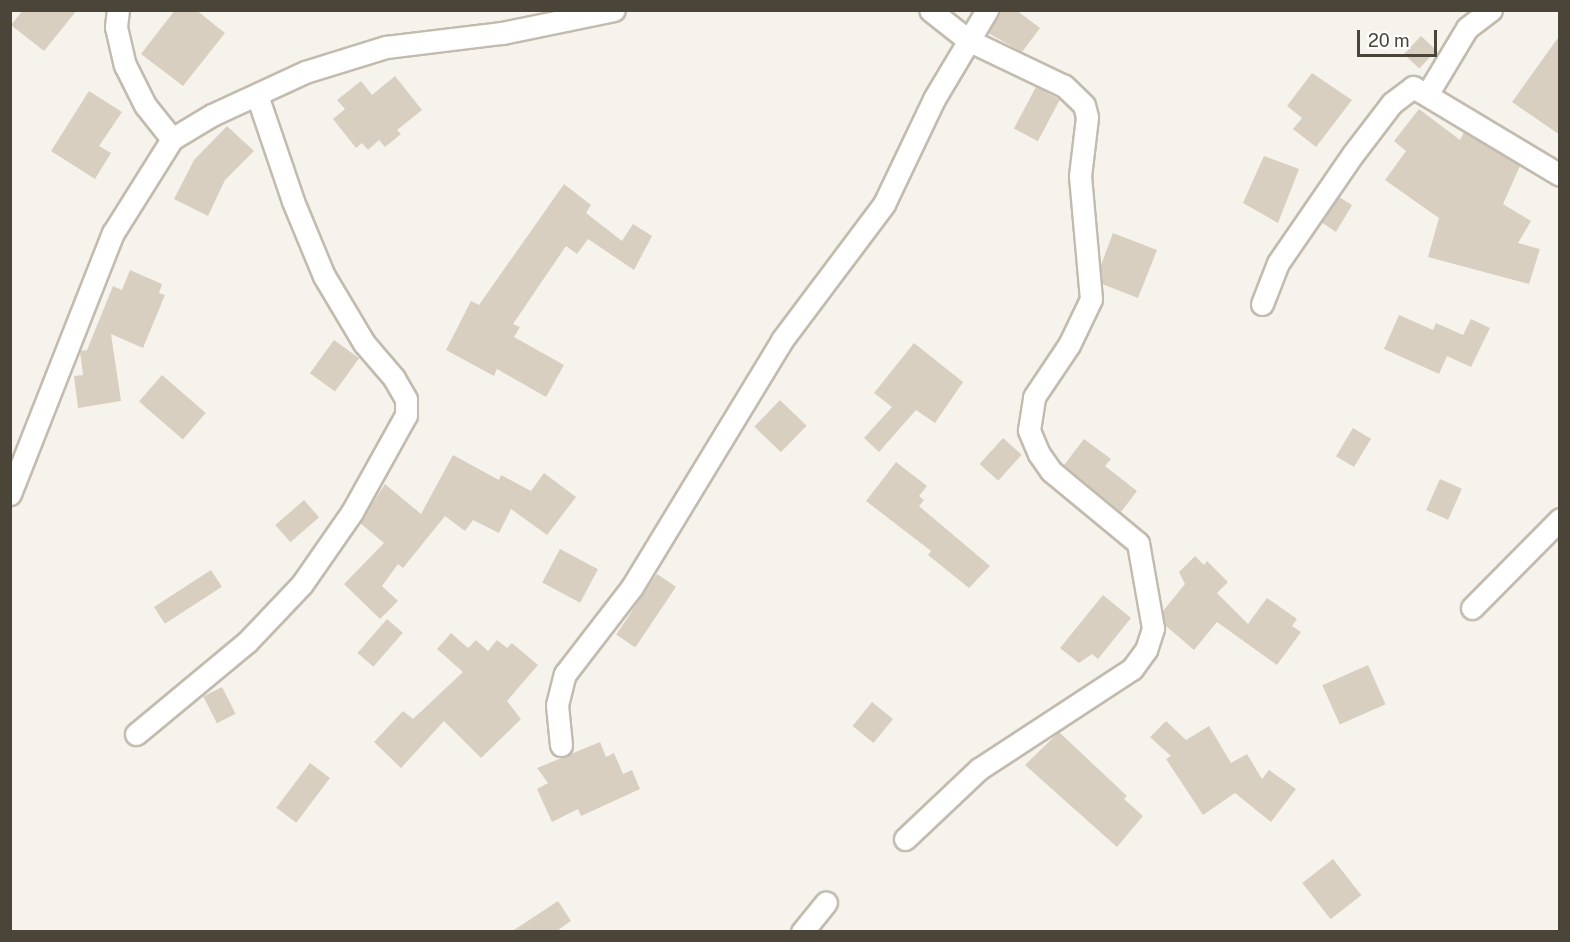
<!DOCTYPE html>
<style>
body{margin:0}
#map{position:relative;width:1570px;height:942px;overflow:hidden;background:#f6f3ec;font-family:"Public Sans",sans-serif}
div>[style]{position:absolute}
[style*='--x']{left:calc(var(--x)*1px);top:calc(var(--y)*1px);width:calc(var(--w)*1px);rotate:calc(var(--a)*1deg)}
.building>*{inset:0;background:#d8cfc1;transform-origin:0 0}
.roads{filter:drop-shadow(2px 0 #c2bbae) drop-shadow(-2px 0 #c2bbae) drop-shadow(0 2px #c2bbae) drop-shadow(0 -2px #c2bbae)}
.minor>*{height:21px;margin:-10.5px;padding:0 10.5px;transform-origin:10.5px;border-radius:10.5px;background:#fff}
span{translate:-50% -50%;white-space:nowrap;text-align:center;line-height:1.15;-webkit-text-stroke:4.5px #fff;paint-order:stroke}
.frame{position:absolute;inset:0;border:12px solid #4b4439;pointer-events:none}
.scale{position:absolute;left:1357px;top:30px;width:80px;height:27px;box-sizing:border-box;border:3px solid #4b4439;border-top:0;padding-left:8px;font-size:18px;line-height:21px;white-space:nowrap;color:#4b4439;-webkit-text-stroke:4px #fff;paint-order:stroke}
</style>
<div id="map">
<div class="building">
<div style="clip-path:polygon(23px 10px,77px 10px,44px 51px,11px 25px)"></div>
<div style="clip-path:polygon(175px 10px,196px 10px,225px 33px,183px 86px,141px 54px)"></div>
<div style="clip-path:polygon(1000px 10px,1016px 10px,1040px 28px,1022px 52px,988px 33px)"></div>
<div style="clip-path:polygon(1560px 35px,1560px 135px,1512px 102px)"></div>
<div style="left:1421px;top:36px;width:21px;height:25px;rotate:43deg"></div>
<div style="clip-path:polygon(1312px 73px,1352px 100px,1316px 147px,1293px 129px,1302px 118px,1287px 106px)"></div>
<div style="clip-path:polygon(395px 76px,422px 110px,397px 130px,401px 134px,385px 147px,379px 140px,368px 150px,362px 143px,356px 148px,333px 119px,345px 109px,337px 100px,361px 81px,372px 95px)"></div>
<div style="left:1036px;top:87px;width:27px;height:47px;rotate:28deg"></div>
<div style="clip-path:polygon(89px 91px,122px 112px,99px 146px,111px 153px,95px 179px,51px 151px)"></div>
<div style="clip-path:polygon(1419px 109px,1460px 140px,1464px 132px,1520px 166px,1503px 204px,1531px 221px,1518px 243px,1540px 249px,1529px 284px,1428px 257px,1439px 218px,1385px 180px,1406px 151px,1394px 141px)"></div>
<div style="clip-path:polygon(227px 126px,254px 151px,225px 180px,208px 216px,174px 199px,194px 160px)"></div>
<div style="clip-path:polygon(1264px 156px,1299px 169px,1278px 223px,1243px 203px)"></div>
<div style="clip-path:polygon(564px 184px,591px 205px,586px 213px,622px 241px,633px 224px,652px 236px,634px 270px,588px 239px,577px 254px,566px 246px,513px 324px,520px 327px,514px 337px,564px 365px,546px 397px,497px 369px,494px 376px,446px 350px,471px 301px,479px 305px)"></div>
<div style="clip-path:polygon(1339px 197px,1352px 205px,1336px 232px,1321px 222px)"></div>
<div style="clip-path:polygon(1113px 233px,1157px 250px,1138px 298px,1102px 284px,1101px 265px)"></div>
<div style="clip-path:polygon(130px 270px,162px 284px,159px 293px,165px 295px,143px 348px,111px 334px,121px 401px,78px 408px,74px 376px,83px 375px,80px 351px,87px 350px,113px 286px,122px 290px)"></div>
<div style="clip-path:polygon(1399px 315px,1433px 330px,1436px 323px,1463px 335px,1471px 319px,1490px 328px,1471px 367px,1447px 356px,1439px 374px,1384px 349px)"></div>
<div style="left:334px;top:340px;width:31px;height:41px;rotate:36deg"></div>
<div style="clip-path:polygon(914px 343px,963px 382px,935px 423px,916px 410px,879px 452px,864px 438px,892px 407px,874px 393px)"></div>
<div style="left:162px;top:375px;width:58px;height:35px;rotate:41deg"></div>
<div style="left:780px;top:400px;width:37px;height:37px;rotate:44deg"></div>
<div style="left:1353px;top:428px;width:21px;height:33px;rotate:31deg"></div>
<div style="left:1003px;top:438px;width:25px;height:35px;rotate:42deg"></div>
<div style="clip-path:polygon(1084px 439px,1111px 459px,1105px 466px,1137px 491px,1121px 512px,1064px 465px)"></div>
<div style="clip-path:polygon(453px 455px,499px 480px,501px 475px,531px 491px,544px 473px,576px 497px,547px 535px,511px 509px,499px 533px,473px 520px,465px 531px,445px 516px,403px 568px,398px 564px,382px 586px,398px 601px,380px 619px,344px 584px,384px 543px,360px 523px,385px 484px,421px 514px)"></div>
<div style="clip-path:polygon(896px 462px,927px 486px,919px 496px,924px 500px,919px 506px,990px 566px,969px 588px,928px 555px,931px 551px,866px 501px)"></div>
<div style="left:1440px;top:479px;width:24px;height:34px;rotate:24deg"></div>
<div style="left:304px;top:500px;width:23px;height:38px;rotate:49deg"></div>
<div style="left:560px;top:549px;width:43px;height:38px;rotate:28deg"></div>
<div style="clip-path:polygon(1195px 556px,1204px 565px,1207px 561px,1228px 582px,1217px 593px,1248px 624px,1267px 598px,1297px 619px,1292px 626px,1301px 632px,1277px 665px,1217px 622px,1194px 650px,1166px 626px,1163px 611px,1185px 584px,1179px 572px)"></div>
<div style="left:211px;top:570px;width:20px;height:68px;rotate:57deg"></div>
<div style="left:657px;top:574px;width:23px;height:73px;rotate:34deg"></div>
<div style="clip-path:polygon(1103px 595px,1131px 618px,1098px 659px,1092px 654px,1079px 663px,1060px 648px)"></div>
<div style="left:387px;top:619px;width:21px;height:45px;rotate:41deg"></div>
<div style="clip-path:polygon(451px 633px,468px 648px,476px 640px,488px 651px,497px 640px,507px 648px,512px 643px,538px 665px,507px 701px,521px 719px,481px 758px,444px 721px,401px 768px,374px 742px,403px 711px,413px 719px,463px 672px,437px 649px)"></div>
<div style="left:1368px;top:665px;width:43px;height:50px;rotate:66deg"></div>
<div style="left:222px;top:687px;width:30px;height:21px;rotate:63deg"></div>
<div style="left:872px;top:702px;width:27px;height:31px;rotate:39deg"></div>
<div style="clip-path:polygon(1166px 721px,1186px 740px,1209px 726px,1231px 763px,1247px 754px,1262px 779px,1269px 770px,1296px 789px,1271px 822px,1235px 793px,1203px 815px,1166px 759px,1171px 756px,1150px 737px)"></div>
<div style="clip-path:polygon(1059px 732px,1127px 796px,1124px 799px,1143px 816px,1117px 847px,1025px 765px)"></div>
<div style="clip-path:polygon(600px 742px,606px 757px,614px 753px,623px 774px,632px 770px,640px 789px,581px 816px,578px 809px,552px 822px,537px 789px,548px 783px,537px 768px)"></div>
<div style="left:310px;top:763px;width:25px;height:56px;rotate:37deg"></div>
<div style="left:1333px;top:859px;width:46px;height:39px;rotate:52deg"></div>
<div style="clip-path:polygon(558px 901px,571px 921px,555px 932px,511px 932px)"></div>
</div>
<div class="roads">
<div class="minor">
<div style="--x:118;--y:10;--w:17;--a:97"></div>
<div style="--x:116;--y:27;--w:39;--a:77"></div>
<div style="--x:125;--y:65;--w:45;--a:63.4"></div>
<div style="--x:145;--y:105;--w:43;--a:51.5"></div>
<div style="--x:1428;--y:93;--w:76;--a:-59"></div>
<div style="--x:1467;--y:28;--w:30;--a:-37"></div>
<div style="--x:1262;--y:304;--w:44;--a:-68.7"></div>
<div style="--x:1278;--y:263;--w:132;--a:-55.5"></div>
<div style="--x:1353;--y:154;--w:64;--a:-52.6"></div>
<div style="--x:1392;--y:103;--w:26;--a:-37"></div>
<div style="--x:1413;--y:87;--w:171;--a:30.9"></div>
<div style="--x:10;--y:494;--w:281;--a:-68.5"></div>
<div style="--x:113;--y:233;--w:111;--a:-57.9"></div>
<div style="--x:172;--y:139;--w:47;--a:-31"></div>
<div style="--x:212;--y:115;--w:102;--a:-24.8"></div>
<div style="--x:305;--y:72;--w:85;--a:-17.2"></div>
<div style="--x:386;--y:47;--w:117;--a:-6.9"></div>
<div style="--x:502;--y:33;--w:114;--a:-11.6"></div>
<div style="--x:1472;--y:608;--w:125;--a:-45.3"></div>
<div style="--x:136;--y:734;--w:144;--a:-39.7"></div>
<div style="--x:247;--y:642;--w:80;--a:-46.5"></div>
<div style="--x:302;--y:584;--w:88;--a:-55.2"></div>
<div style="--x:352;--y:512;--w:111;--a:-60.9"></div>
<div style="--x:406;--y:415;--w:16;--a:-90"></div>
<div style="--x:406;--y:399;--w:24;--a:-120"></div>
<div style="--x:394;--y:378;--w:46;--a:-130.6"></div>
<div style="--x:364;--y:343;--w:78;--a:-120.8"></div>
<div style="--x:324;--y:276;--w:81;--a:-112.5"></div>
<div style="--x:293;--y:201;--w:112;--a:-108.8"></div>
<div style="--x:561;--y:745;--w:40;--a:-95.7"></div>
<div style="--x:557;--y:705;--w:32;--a:-76"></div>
<div style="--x:565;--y:674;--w:110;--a:-52.4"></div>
<div style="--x:632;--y:587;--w:289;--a:-58.7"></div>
<div style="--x:782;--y:340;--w:170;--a:-53.1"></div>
<div style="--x:884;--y:204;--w:116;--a:-64.5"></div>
<div style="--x:934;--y:99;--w:104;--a:-59.2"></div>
<div style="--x:905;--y:839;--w:102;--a:-43.4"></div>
<div style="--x:979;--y:769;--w:183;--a:-33.2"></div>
<div style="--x:1132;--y:669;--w:24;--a:-54"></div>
<div style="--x:1146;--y:650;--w:23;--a:-72"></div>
<div style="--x:1153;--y:628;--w:86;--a:-100"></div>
<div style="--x:1138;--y:543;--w:113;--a:-140.4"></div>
<div style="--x:1051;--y:471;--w:21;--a:-125"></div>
<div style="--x:1039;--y:454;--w:26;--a:-113"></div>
<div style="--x:1029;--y:430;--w:33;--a:-81"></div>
<div style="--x:1034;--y:397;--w:63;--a:-56.1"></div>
<div style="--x:1069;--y:345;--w:51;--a:-64.4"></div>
<div style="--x:1091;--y:299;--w:123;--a:-95.1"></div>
<div style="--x:1080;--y:176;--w:59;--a:-83.2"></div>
<div style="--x:1087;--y:117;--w:12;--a:-104"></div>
<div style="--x:1084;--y:105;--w:28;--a:-136"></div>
<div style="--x:1064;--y:86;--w:106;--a:-154.4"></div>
<div style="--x:968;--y:40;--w:48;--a:-141.7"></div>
<div style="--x:802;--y:932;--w:38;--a:-51"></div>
</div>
</div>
<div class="frame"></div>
<div class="scale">20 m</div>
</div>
